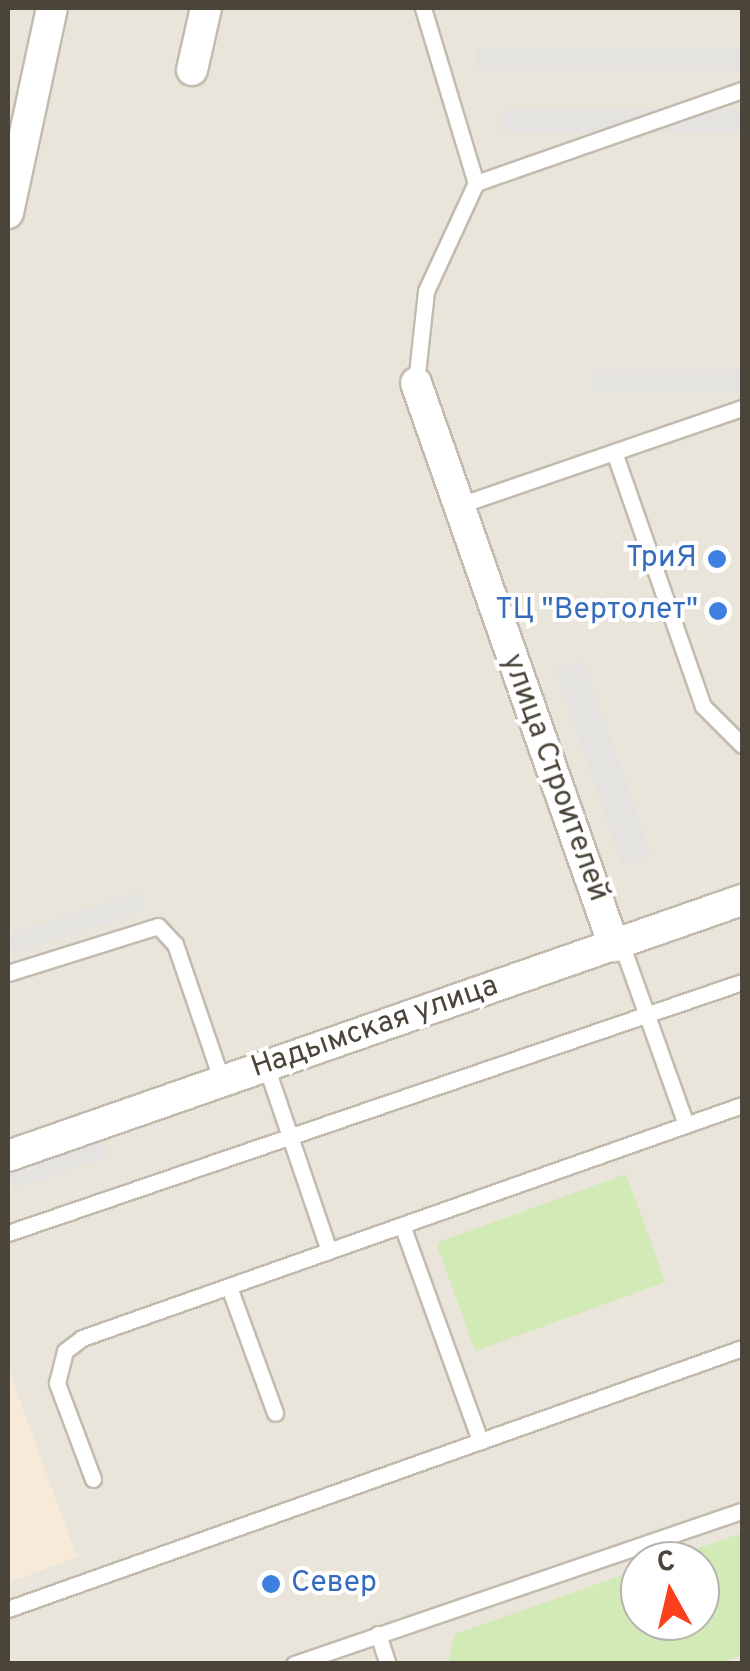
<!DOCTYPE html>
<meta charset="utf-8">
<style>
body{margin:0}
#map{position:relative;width:750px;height:1671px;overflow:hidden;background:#f6f3ec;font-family:Overpass,sans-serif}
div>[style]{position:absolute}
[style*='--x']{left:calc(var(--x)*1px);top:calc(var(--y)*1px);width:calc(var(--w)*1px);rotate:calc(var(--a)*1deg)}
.residential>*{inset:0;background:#eae5da}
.commercial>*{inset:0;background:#f7ead8}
.green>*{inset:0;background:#d2eab5;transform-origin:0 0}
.parking>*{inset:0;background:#e5e3e0;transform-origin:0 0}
.roads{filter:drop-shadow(2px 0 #c2bbae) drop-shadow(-2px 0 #c2bbae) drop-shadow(0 2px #c2bbae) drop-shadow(0 -2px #c2bbae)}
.lane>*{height:15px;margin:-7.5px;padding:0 7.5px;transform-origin:7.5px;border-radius:7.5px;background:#fff}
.street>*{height:30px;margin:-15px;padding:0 15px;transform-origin:15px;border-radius:15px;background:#fff}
.dots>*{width:28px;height:28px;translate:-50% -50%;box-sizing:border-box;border:5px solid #fff;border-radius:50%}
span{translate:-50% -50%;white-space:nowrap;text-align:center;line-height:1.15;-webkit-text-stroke:8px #fff;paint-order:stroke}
.shop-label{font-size:30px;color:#366cbe}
.right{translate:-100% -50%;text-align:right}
.left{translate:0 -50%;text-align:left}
.street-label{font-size:30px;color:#4b4439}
.frame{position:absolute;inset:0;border:10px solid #4b4439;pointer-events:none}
.north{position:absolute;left:620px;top:1541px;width:100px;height:100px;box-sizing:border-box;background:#fff;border:2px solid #b7b4b0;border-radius:50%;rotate:352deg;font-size:28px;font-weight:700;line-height:40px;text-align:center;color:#4b4439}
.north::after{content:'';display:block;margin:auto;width:35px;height:45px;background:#fc3f1d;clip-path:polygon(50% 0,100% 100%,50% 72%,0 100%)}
</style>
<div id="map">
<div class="residential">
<div style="clip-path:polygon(evenodd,8px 8px,742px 8px,742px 1663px,8px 1664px,8px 8px,640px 1561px,700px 1561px,700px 1621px,640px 1621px,640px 1561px)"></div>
</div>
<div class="commercial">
<div style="clip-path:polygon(8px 1368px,77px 1557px,8px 1583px)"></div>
</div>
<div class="green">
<div style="left:626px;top:1174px;width:115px;height:202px;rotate:70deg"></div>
<div style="clip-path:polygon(742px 1533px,742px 1655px,719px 1664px,448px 1663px,455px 1634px,640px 1569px,640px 1621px,700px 1621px,700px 1561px,662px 1561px)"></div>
</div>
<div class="parking">
<div style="left:742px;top:47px;width:24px;height:265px;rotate:90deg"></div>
<div style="left:742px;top:109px;width:24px;height:240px;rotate:90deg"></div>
<div style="left:742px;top:369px;width:24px;height:150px;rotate:90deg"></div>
<div style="left:584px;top:661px;width:207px;height:30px;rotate:71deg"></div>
<div style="left:139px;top:892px;width:20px;height:138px;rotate:72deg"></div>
<div style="left:102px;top:1137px;width:21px;height:99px;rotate:71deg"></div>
</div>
<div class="roads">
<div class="lane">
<div style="--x:423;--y:8;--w:183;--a:73.2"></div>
<div style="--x:416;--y:383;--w:93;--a:-83.8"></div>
<div style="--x:426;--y:291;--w:119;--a:-65.2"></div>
<div style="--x:476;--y:183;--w:282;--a:-19.3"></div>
<div style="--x:614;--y:452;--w:269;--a:70.7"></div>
<div style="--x:703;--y:706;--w:55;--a:45"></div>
<div style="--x:457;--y:506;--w:301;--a:-19"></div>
<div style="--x:621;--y:943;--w:193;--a:70.3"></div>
<div style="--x:8;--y:973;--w:157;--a:-17.4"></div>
<div style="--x:158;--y:926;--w:25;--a:47"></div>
<div style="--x:175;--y:944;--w:145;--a:71.1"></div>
<div style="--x:266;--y:1066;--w:195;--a:71.2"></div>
<div style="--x:402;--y:1225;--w:230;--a:70.1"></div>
<div style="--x:8;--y:1233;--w:776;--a:-18.88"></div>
<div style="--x:229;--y:1287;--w:134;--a:69.9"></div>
<div style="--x:93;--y:1479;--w:103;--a:-110.6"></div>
<div style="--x:57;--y:1383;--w:33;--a:-76"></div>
<div style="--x:65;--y:1351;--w:21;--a:-37"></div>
<div style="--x:82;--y:1338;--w:700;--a:-19.44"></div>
<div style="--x:8;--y:1609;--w:779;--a:-19.57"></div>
<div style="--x:378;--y:1634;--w:32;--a:72"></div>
<div style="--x:294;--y:1664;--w:473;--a:-18.9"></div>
</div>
<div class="street">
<div style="--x:192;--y:70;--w:64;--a:-77.3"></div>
<div style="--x:8;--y:213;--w:210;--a:-77.9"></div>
<div style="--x:416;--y:383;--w:597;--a:70.62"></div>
<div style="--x:8;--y:1156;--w:777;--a:-19.23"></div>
</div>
</div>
<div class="dots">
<div style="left:717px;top:559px;background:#3f7fe0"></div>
<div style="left:718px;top:611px;background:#3f7fe0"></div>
<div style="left:271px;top:1584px;background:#3f7fe0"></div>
</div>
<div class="shop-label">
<span class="right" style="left:697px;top:559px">ТриЯ</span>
<span class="right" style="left:698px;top:611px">ТЦ "Вертолет"</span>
<span class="left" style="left:291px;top:1584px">Север</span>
</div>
<div class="street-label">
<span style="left:554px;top:778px;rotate:70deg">улица Строителей</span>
<span style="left:375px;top:1028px;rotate:-19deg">Надымская улица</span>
</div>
<div class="frame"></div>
<div class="north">С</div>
</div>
